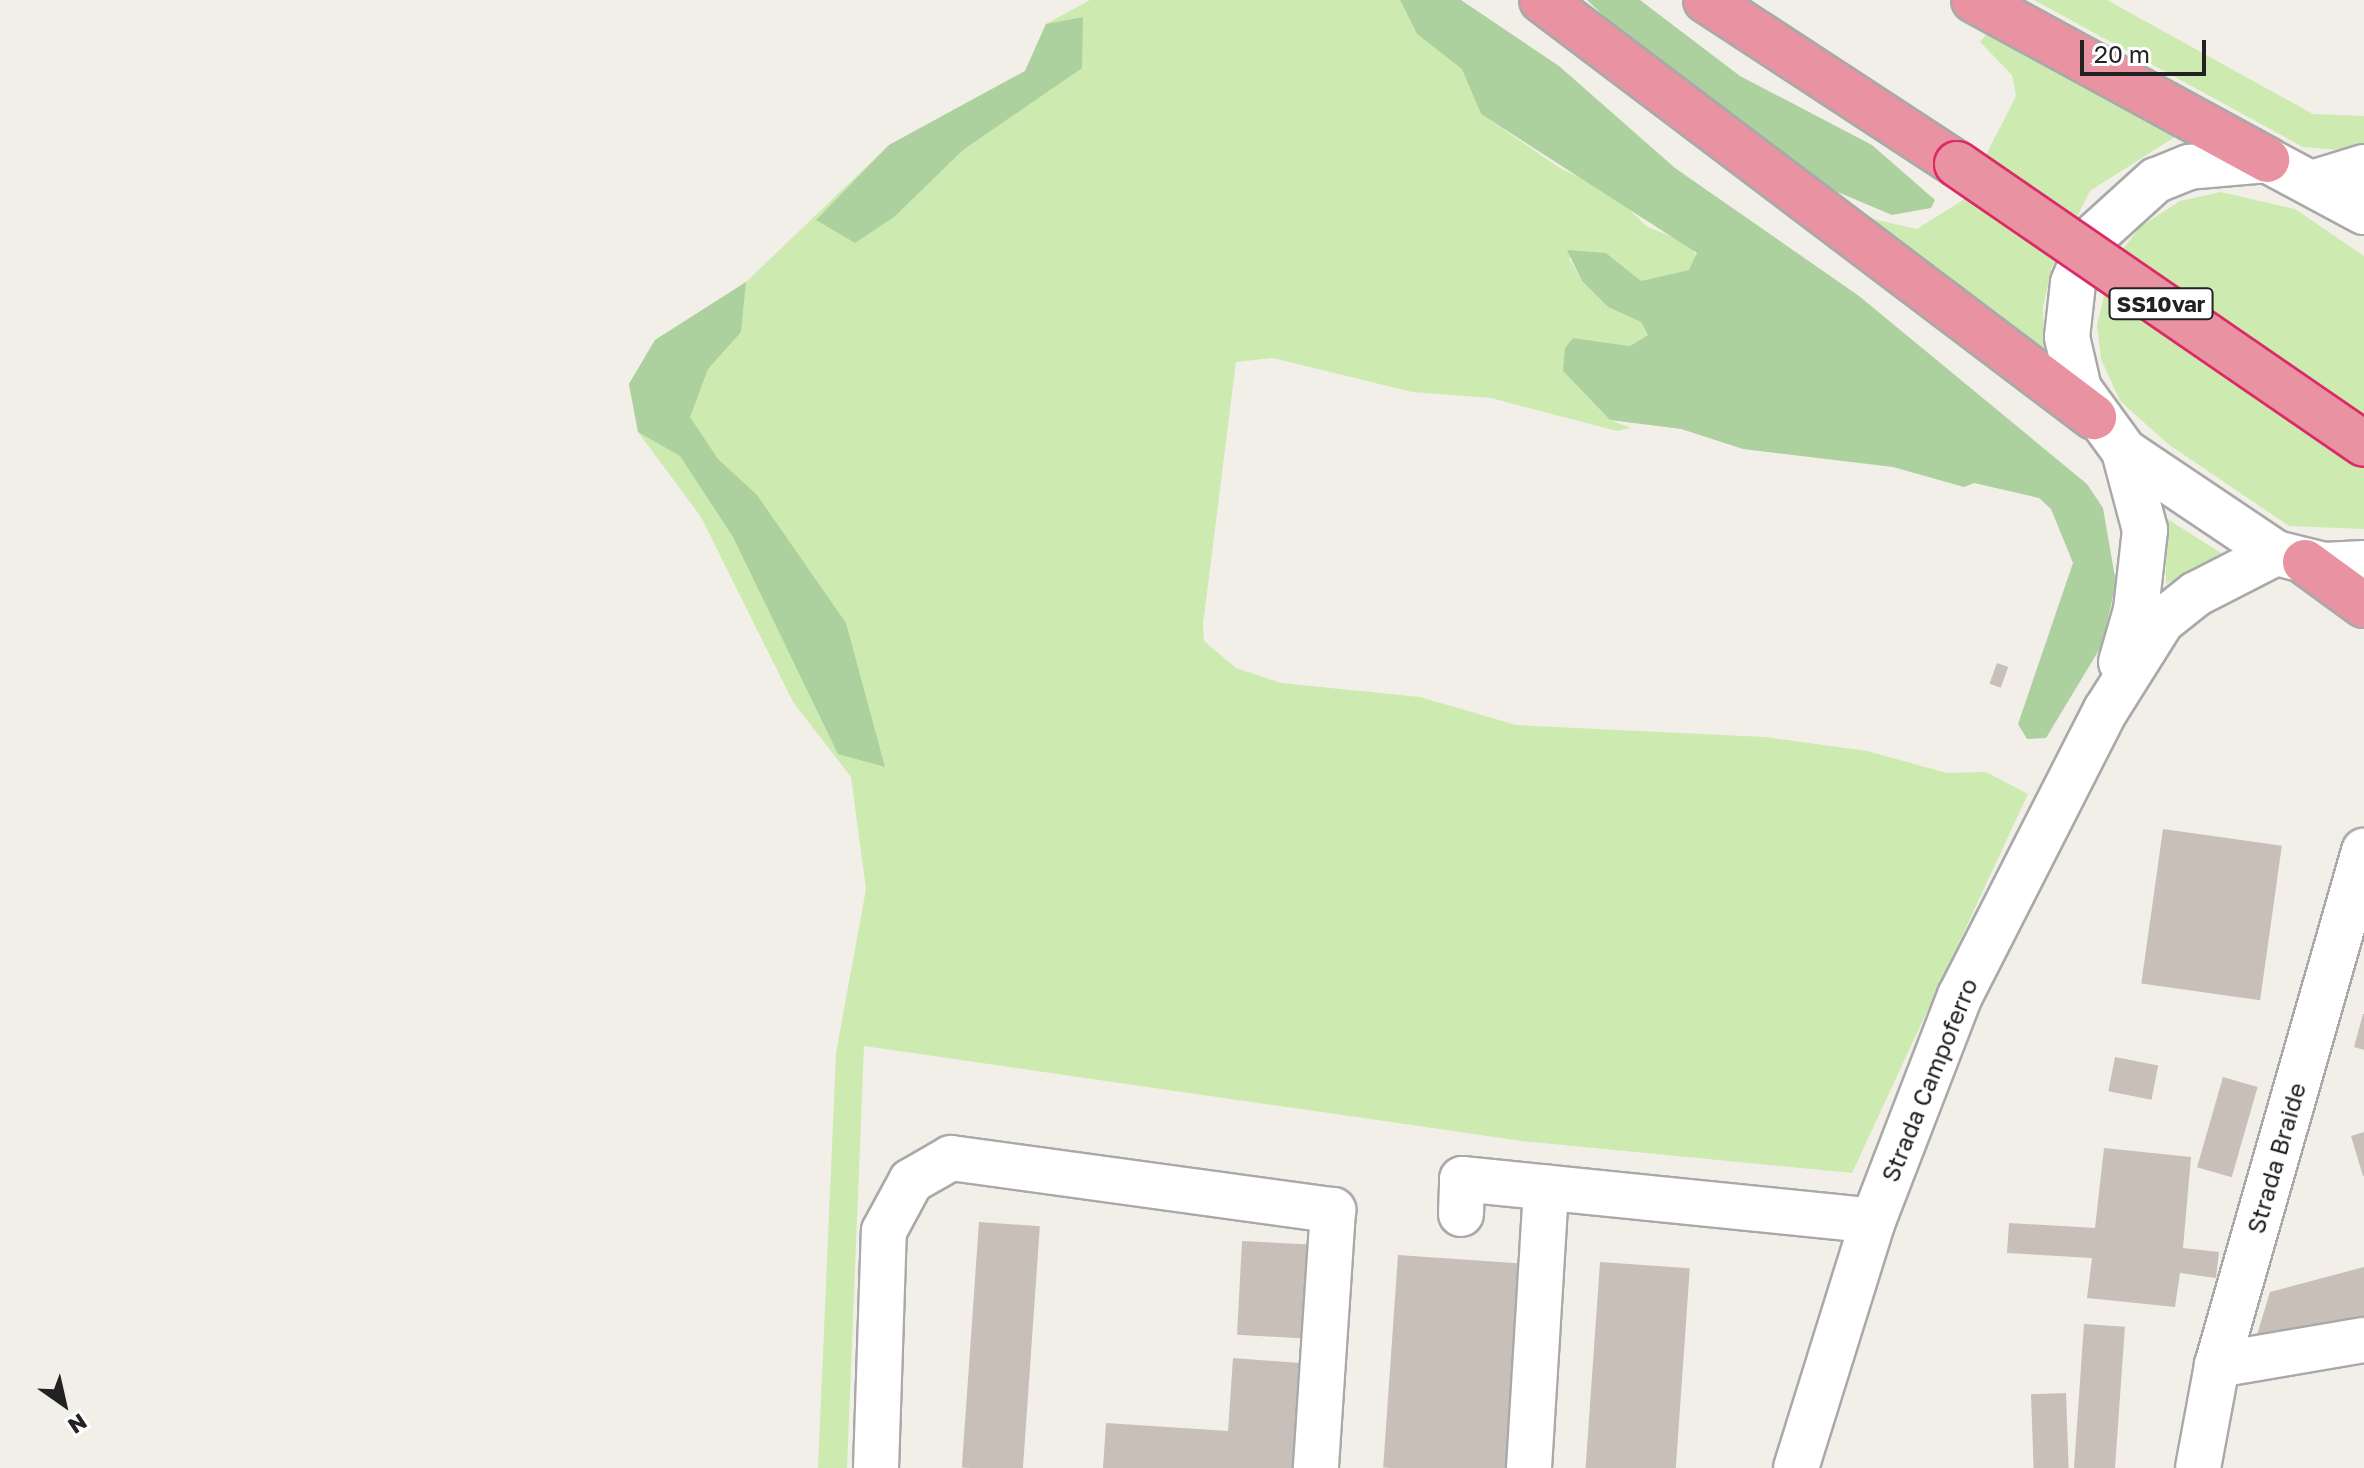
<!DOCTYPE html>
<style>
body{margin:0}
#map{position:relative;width:2364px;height:1468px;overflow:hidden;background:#f2efe9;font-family:"Golos Text",sans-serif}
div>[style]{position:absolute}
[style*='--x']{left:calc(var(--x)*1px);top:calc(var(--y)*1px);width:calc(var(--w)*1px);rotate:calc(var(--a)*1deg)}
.grass>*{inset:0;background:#cdebb0}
.forest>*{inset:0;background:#add19e}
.building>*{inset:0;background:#c7bfb8;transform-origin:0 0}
.roads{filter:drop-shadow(2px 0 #a9a9a9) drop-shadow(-2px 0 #a9a9a9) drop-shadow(0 2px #a9a9a9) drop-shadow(0 -2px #a9a9a9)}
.minor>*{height:44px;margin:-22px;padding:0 22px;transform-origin:22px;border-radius:22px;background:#fff}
.highway>*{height:44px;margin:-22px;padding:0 22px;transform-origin:22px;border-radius:22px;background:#e892a2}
.bridges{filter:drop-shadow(2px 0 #dc2a67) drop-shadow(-2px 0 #dc2a67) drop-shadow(0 2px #dc2a67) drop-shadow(0 -2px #dc2a67)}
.highway-bridge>*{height:44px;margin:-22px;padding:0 22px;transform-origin:22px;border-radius:22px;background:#e892a2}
span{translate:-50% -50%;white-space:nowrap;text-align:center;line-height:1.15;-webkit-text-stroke:8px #fff;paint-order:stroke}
.shield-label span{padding:2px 6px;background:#fff;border:2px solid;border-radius:6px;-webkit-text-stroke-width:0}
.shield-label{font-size:22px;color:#222;font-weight:700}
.street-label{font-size:24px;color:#222}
.north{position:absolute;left:24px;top:1364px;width:80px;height:80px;-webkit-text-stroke:6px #fff;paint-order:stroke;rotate:146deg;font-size:22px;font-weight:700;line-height:32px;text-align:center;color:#222}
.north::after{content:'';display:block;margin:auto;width:28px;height:36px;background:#222;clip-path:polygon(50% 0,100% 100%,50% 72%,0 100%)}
.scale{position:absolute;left:2080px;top:40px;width:126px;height:36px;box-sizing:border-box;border:4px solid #222;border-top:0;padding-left:10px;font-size:24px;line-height:28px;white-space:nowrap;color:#222;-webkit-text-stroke:6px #fff;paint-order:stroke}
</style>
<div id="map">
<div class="grass">
<div style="clip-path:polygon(1090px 0,1400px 0,1417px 34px,1462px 68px,1481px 114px,1560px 168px,1614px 194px,1646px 226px,1687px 243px,1699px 259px,1689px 270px,1641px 282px,1606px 253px,1569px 258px,1582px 281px,1608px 307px,1641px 322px,1648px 335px,1630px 346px,1573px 338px,1563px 371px,1610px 420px,1631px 428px,1617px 431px,1491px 398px,1412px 392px,1273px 358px,1236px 362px,1203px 624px,1204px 641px,1236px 668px,1281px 683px,1420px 697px,1516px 725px,1765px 737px,1867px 751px,1947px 773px,1986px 772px,2028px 794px,1852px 1173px,1522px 1141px,864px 1046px,847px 1468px,818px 1468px,836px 1053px,866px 889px,851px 777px,793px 702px,701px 517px,638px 432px,629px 384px,655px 340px,746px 282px,889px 145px,1025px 71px,1046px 24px)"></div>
<div style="clip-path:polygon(2034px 0,2107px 0,2313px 114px,2364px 116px,2364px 152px,2303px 147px)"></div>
<div style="clip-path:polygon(1987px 33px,2178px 135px,2090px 191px,2052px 267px,2043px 307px,2045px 365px,1864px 217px,1917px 229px,1963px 200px,2016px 96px,2012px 75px,1980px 42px)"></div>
<div style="clip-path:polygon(2221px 192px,2295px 209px,2364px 256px,2364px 529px,2289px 526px,2168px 444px,2120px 401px,2101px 359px,2097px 325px,2112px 263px,2140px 227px,2180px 201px)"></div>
<div style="clip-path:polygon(2166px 518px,2224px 555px,2166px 584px)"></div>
</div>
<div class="forest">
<div style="clip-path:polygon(1400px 0,1461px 0,1559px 66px,1675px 168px,1859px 296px,2087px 484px,2103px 508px,2116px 583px,2102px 645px,2046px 738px,2027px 739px,2018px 724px,2073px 563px,2051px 509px,2039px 498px,1974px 483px,1964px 487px,1893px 467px,1743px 449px,1681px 429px,1610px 420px,1563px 371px,1565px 348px,1573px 338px,1630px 346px,1648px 335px,1641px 322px,1608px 307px,1582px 281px,1567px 250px,1606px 253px,1641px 281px,1689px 270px,1697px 253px,1481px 114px,1462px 69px,1417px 34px)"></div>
<div style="clip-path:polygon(1587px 0,1640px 0,1740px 76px,1872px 145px,1935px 200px,1931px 208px,1892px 215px,1828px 188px,1658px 68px)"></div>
<div style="clip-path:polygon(1083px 17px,1082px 68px,963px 150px,894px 217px,855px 243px,816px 220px,889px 145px,1025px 71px,1046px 24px)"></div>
<div style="clip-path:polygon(746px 282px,741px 332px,708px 369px,690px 417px,718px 459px,757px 495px,846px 623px,885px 767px,838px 754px,733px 537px,680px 456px,638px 432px,629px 384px,655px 340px)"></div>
</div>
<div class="building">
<div style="left:1997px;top:663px;width:12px;height:22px;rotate:20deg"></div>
<div style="left:2163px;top:829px;width:120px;height:156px;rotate:8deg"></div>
<div style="clip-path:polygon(2363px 1014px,2364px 1014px,2364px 1050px,2354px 1047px)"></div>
<div style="left:2115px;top:1057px;width:44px;height:35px;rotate:11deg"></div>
<div style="left:2223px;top:1077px;width:36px;height:94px;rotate:16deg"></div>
<div style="clip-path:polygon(2364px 1132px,2364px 1176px,2363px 1176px,2351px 1136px)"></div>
<div style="clip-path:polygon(2104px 1148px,2191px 1157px,2183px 1248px,2219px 1252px,2216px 1278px,2180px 1273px,2175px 1307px,2087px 1298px,2092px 1258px,2007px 1253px,2009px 1223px,2095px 1228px)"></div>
<div style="left:979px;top:1222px;width:61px;height:246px;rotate:4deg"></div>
<div style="left:1242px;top:1241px;width:68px;height:94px;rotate:3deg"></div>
<div style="left:1398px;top:1255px;width:127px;height:213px;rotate:4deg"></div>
<div style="left:1600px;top:1262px;width:90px;height:207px;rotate:4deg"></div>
<div style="clip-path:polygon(2364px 1267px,2364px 1321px,2253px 1348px,2270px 1292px)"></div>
<div style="left:2084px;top:1324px;width:41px;height:144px;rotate:4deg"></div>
<div style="clip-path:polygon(1233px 1358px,1300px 1363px,1293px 1468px,1103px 1468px,1106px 1423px,1228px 1431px)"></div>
<div style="left:2066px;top:1393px;width:75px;height:35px;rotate:88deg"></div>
</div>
<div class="roads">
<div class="minor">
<div style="--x:2315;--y:182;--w:51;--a:-17"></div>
<div style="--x:2364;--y:212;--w:110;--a:-151.8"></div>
<div style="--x:2267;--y:160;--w:78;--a:174.9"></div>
<div style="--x:2189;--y:167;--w:35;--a:158"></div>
<div style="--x:2156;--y:180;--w:86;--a:137.8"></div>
<div style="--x:2092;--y:238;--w:49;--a:112.9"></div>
<div style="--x:2073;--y:283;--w:54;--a:96.3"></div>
<div style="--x:2067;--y:337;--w:53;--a:77"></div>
<div style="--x:2079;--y:389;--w:77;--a:54"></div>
<div style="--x:2124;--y:451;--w:183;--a:33.9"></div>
<div style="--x:2276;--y:553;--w:49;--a:14"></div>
<div style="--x:2324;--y:565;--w:40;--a:-2.9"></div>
<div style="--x:2121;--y:662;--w:54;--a:-73.9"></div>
<div style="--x:2136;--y:610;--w:81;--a:-83.6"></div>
<div style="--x:2145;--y:530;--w:82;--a:-104.9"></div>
<div style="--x:1461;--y:1214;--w:35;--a:-88"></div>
<div style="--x:1462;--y:1179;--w:413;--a:5.8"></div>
<div style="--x:2217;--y:1365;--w:149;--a:-9.7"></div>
<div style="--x:876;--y:1468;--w:237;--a:-88.1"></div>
<div style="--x:884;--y:1231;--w:57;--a:-61.6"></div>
<div style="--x:911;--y:1181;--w:46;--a:-29.9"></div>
<div style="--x:951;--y:1158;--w:386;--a:7.8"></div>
<div style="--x:1333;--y:1210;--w:259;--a:93.8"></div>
<div style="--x:1529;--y:1468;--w:281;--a:-86.5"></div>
<div style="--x:1796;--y:1468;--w:259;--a:-72.7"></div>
<div style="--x:1873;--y:1221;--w:241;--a:-68.9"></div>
<div style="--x:1960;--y:996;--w:321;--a:-63"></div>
<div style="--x:2106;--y:710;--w:105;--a:-57.8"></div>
<div style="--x:2162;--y:621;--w:43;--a:-38.5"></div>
<div style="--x:2196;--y:594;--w:90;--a:-27.1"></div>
<div style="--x:2198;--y:1468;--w:105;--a:-79.5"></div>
<div style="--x:2217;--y:1365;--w:535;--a:-74.04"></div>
</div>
<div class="highway">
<div style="--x:1542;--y:0;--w:692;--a:37.07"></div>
<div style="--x:1706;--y:0;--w:300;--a:33.2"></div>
<div style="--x:1974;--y:0;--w:334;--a:28.6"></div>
<div style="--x:2305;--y:562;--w:73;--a:36.1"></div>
</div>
</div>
<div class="bridges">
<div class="highway-bridge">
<div style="--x:1957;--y:164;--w:494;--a:34.5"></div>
</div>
</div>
<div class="shield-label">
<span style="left:2161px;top:304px">SS10var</span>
</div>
<div class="street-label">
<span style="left:1929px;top:1080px;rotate:-68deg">Strada Campoferro</span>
<span style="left:2276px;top:1158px;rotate:-74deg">Strada Braide</span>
</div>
<div class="north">N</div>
<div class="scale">20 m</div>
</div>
